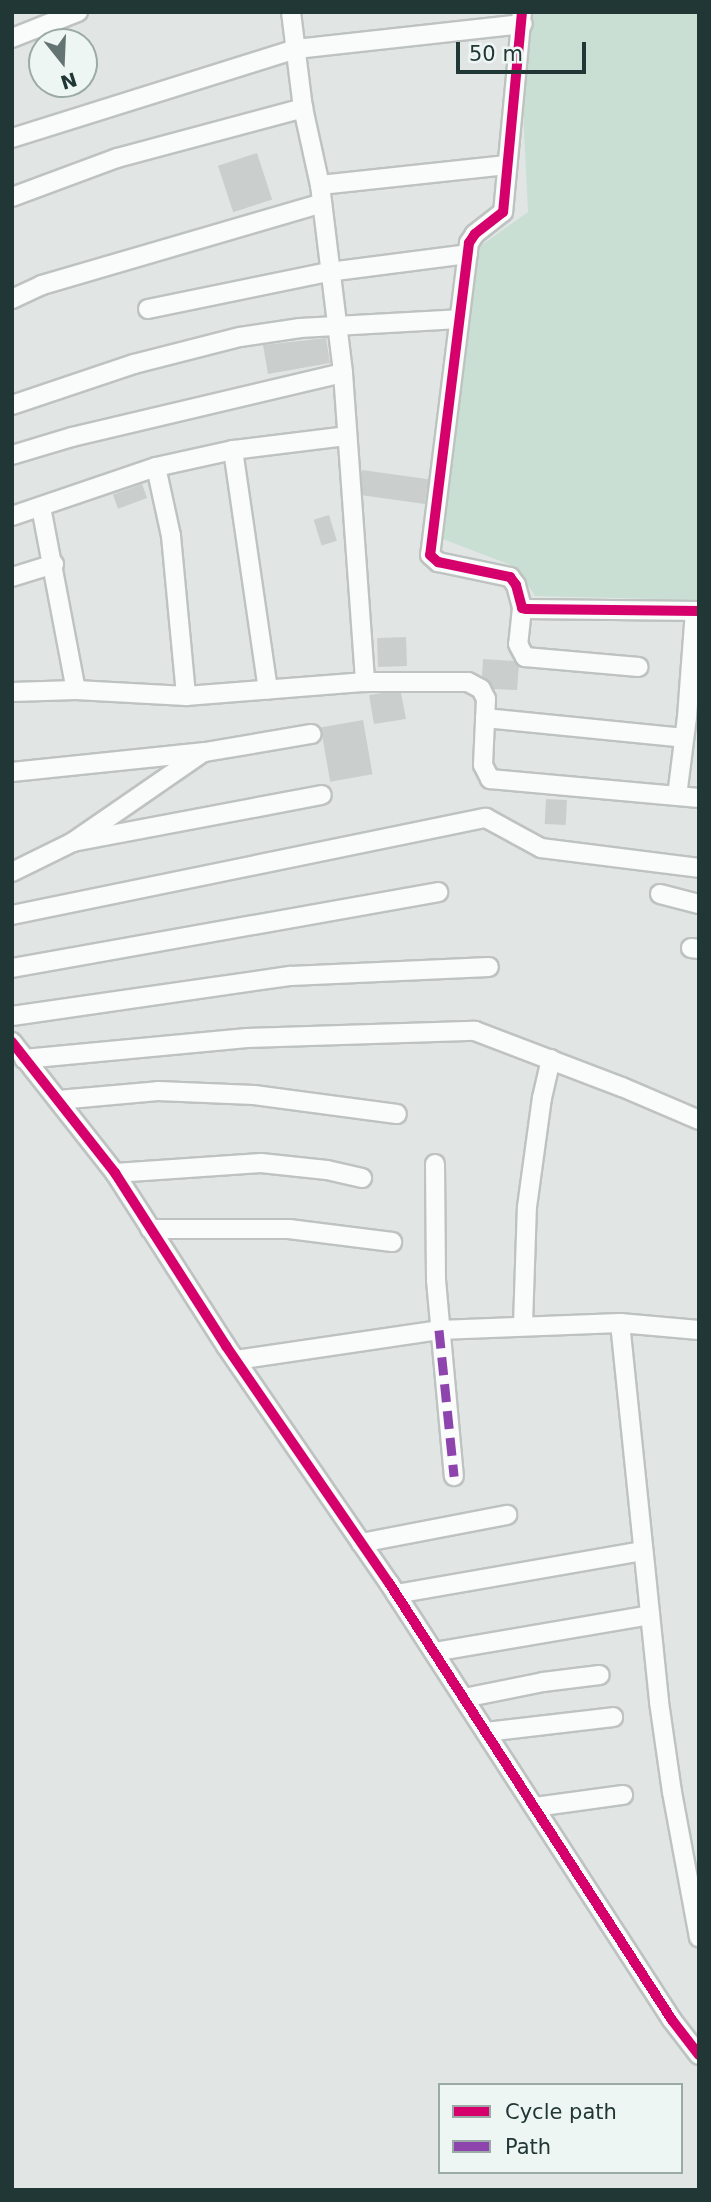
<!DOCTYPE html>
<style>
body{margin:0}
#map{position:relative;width:711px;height:2202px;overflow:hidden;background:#e1e6e5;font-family:"DejaVu Sans",sans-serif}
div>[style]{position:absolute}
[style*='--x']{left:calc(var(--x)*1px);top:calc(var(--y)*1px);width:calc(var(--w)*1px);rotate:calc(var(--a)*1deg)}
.green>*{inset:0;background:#cadfd4}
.building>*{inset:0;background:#cacfce;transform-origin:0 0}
.roads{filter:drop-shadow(2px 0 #bec3c2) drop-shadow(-2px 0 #bec3c2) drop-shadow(0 2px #bec3c2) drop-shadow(0 -2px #bec3c2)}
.minor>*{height:18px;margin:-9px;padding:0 9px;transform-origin:9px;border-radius:9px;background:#fafbfb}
.quiet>*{height:9px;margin-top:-4.5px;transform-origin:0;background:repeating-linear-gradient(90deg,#8e44ad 0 18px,transparent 0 27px)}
.cycleway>*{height:10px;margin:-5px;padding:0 5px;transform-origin:5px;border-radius:5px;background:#d6006c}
span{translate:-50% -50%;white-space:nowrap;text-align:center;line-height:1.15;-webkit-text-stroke:5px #eef6f3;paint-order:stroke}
.frame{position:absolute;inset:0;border:14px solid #213735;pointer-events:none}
.legend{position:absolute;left:438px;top:2083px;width:245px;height:91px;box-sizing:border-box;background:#eef6f3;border:2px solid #9caaa7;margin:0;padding:9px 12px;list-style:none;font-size:21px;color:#213735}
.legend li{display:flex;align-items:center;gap:14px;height:35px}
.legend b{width:35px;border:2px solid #9caaa7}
.north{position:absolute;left:28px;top:28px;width:70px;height:70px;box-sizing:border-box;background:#eef6f3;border:2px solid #9caaa7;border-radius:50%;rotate:162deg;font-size:19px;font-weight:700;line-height:28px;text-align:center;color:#213735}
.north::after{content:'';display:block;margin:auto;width:24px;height:32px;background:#647473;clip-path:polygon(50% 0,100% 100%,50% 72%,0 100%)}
.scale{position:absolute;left:456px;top:42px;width:130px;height:32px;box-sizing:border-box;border:4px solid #213735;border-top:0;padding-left:9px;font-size:21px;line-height:24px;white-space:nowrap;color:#213735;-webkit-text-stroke:5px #eef6f3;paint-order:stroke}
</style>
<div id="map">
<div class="green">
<div style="clip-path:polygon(518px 12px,699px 12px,699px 600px,535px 596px,516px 567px,440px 538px,480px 246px,528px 212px)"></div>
</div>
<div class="building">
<div style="left:257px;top:153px;width:49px;height:41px;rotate:72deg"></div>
<div style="clip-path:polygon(326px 338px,330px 363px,268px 374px,263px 345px)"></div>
<div style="left:362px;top:470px;width:67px;height:25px;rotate:8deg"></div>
<div style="left:142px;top:484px;width:15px;height:31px;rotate:70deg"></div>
<div style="left:329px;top:515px;width:27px;height:16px;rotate:73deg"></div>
<div style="left:406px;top:637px;width:29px;height:29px;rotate:88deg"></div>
<div style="clip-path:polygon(483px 659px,514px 661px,519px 666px,517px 690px,493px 689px,482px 677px)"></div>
<div style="clip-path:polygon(382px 693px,401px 693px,406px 719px,374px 724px,369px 695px)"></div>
<div style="left:363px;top:720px;width:55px;height:43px;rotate:80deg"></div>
<div style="left:546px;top:799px;width:21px;height:25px;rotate:3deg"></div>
</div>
<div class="roads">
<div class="minor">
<div style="--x:291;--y:12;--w:97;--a:82.9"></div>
<div style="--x:303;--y:108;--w:79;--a:77.6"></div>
<div style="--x:320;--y:185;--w:189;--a:83"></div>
<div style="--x:343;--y:373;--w:310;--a:85.9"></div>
<div style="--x:522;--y:12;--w:201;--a:95.4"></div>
<div style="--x:503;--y:212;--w:36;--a:142"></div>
<div style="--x:475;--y:234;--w:11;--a:124"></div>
<div style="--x:469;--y:243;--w:314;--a:97.1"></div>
<div style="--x:430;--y:555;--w:11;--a:41"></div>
<div style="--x:438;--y:562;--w:74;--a:11.8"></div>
<div style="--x:510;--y:577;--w:10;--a:53"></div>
<div style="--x:516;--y:585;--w:24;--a:75"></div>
<div style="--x:522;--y:608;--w:4;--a:14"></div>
<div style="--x:526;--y:609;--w:173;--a:0.7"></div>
<div style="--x:12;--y:38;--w:71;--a:-21.5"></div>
<div style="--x:12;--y:138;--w:298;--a:-17.4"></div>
<div style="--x:296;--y:49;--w:228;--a:-6.3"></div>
<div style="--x:320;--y:185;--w:188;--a:-6.1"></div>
<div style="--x:12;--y:197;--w:112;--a:-20.4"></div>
<div style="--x:117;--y:158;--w:193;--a:-15"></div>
<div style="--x:12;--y:299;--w:33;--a:-25"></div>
<div style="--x:42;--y:285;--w:292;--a:-16.3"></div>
<div style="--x:148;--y:309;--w:185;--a:-11.6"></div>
<div style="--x:329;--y:272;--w:140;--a:-7.4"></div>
<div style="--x:12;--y:405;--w:129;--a:-18.6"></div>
<div style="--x:134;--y:364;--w:109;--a:-14.3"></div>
<div style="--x:240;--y:337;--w:61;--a:-8.5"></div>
<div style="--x:300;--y:328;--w:159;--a:-3.2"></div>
<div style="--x:233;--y:450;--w:242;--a:81.7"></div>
<div style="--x:12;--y:455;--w:63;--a:-16.7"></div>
<div style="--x:72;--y:437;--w:278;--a:-13.3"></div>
<div style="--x:156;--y:467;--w:71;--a:77.7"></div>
<div style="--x:171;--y:536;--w:161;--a:84.6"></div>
<div style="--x:41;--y:507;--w:186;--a:79.2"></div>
<div style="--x:12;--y:516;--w:152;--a:-18.8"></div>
<div style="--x:156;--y:467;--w:79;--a:-12.4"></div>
<div style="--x:233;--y:450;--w:115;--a:-7"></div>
<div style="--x:12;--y:577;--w:44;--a:-17.2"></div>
<div style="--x:522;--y:608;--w:36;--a:96"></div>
<div style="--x:518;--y:644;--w:15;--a:62"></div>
<div style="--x:525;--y:657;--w:114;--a:5"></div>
<div style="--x:12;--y:692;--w:64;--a:-1.8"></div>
<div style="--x:76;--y:690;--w:110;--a:3.1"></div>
<div style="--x:186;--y:696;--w:180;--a:-4.5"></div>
<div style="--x:365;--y:682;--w:103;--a:0"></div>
<div style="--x:468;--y:682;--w:15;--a:28"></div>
<div style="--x:481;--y:689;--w:11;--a:63"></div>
<div style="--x:486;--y:699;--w:66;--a:92.6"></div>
<div style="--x:483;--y:765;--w:16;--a:63"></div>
<div style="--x:490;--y:779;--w:210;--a:5.2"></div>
<div style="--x:485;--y:718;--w:200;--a:5.7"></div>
<div style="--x:12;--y:772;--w:194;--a:-5.9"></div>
<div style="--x:205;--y:752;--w:108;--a:-9.6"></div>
<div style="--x:677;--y:796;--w:80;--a:-82.8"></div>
<div style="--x:687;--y:717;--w:106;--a:-85.7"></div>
<div style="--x:73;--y:842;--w:253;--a:-10.7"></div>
<div style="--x:12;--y:872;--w:68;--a:-26.2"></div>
<div style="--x:73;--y:842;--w:157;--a:-34.6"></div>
<div style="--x:660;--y:894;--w:40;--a:14.4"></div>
<div style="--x:12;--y:915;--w:484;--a:-11.6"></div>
<div style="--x:486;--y:818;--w:63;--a:28.6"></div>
<div style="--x:541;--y:848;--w:159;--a:7.2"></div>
<div style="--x:691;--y:948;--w:8;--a:7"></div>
<div style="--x:12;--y:968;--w:433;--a:-10.1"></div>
<div style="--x:12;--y:1016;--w:282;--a:-8.2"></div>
<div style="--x:291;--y:976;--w:198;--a:-2.6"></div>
<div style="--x:12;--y:1042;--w:167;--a:51.8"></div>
<div style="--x:115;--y:1173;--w:206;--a:57.3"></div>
<div style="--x:226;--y:1346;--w:288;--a:55.5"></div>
<div style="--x:389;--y:1583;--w:521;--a:57.07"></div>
<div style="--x:672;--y:2020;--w:44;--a:52.4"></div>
<div style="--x:24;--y:1059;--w:224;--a:-5.4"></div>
<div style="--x:247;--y:1038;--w:228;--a:-1.8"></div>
<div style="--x:475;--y:1031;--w:157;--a:20.9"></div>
<div style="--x:622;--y:1087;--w:84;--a:23.2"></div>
<div style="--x:58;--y:1100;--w:100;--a:-5.1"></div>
<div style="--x:158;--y:1091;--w:96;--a:2.4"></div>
<div style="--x:254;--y:1095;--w:144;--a:7.6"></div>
<div style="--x:435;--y:1164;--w:116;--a:89.5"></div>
<div style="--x:436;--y:1280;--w:197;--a:84.8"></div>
<div style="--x:115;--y:1173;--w:146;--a:-3.9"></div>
<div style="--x:261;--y:1163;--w:66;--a:6.1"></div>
<div style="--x:327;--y:1170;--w:36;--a:13"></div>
<div style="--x:150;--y:1229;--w:139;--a:0"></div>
<div style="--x:289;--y:1229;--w:104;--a:7.2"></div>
<div style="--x:620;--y:1323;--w:381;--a:84.1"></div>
<div style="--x:659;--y:1702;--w:91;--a:81.8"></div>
<div style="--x:672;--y:1792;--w:148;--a:79.5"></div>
<div style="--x:523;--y:1325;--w:118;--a:-88.1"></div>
<div style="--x:527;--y:1207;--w:110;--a:-82.2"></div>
<div style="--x:542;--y:1098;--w:40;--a:-77"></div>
<div style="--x:236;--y:1360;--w:205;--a:-8.4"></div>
<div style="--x:439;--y:1330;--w:181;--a:-2.2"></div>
<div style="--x:620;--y:1323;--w:79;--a:5.1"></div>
<div style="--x:361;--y:1543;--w:149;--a:-10.9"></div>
<div style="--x:396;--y:1594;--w:251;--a:-9.9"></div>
<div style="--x:434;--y:1652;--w:219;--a:-9.7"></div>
<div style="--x:464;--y:1698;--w:81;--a:-11.4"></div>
<div style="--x:543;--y:1682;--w:57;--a:-7"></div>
<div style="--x:486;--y:1732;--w:128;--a:-6.7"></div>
<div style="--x:535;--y:1807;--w:89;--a:-7.8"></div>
</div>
</div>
<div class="quiet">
<div style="--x:439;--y:1330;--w:147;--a:84.1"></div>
</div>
<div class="cycleway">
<div style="--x:522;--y:12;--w:201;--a:95.4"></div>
<div style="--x:503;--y:212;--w:36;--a:142"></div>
<div style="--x:475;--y:234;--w:11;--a:124"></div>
<div style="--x:469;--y:243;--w:314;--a:97.1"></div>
<div style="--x:430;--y:555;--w:11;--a:41"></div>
<div style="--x:438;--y:562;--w:74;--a:11.8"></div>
<div style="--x:510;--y:577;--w:10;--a:53"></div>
<div style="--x:516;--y:585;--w:24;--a:75"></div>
<div style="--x:522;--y:608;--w:4;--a:14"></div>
<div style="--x:526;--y:609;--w:173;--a:0.7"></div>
<div style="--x:12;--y:1042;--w:167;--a:51.8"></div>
<div style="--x:115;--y:1173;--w:206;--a:57.3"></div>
<div style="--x:226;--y:1346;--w:288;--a:55.5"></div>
<div style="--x:389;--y:1583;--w:521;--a:57.07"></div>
<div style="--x:672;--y:2020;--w:44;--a:52.4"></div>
</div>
<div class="frame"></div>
<ul class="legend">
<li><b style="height:9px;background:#d6006c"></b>Cycle path</li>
<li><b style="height:9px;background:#8e44ad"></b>Path</li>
</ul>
<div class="north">N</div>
<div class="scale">50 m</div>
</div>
